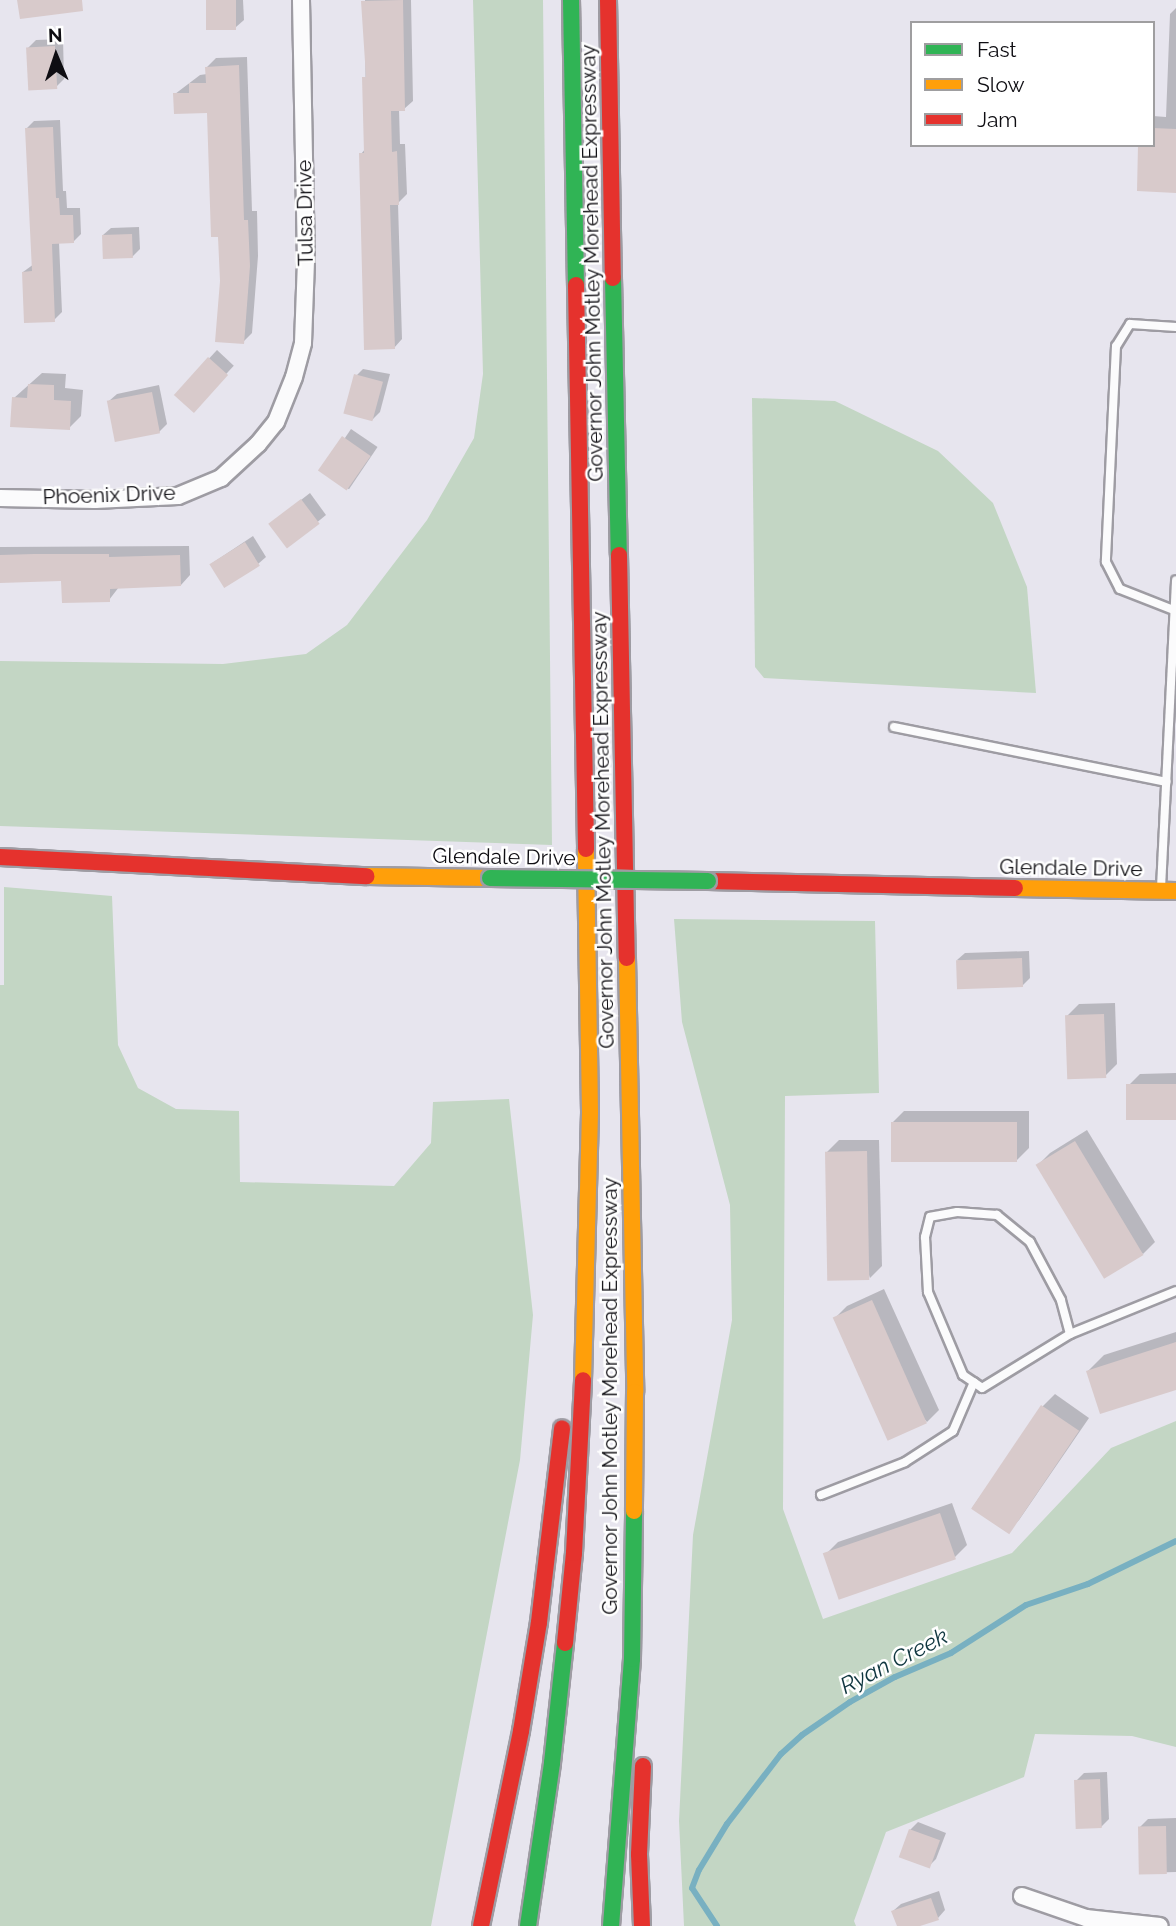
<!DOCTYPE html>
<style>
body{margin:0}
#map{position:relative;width:1176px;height:1926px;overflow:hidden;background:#e7e5ee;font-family:Raleway,sans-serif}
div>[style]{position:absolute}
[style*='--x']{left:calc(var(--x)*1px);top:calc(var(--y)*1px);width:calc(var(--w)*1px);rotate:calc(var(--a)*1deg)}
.green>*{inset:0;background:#c3d6c4}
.shadow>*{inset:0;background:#0003;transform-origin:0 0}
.stream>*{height:6px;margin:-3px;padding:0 3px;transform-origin:3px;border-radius:3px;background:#78b0c1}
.building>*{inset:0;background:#d8cacb;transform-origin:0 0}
.roads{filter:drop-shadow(2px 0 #9e9ca3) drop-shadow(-2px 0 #9e9ca3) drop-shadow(0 2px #9e9ca3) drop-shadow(0 -2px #9e9ca3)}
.lane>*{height:8px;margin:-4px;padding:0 4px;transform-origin:4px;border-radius:4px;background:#fbfbfc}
.street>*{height:16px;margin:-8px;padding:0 8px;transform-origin:8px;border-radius:8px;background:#fbfbfc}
.fast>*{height:16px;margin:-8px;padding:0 8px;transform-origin:8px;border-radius:8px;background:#30b455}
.slow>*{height:16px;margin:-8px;padding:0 8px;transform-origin:8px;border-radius:8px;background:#ff9f0a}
.jam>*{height:16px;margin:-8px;padding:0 8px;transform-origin:8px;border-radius:8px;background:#e5322d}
.bridges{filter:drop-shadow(2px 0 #9e9ca3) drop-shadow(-2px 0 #9e9ca3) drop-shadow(0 2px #9e9ca3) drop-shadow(0 -2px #9e9ca3)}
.fast-bridge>*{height:16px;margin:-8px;padding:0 8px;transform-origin:8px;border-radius:8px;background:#30b455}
span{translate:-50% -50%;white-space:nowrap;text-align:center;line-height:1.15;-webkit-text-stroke:5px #fff;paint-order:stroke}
.street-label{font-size:21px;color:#0e0d12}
.water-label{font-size:23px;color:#0f363f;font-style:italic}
.legend{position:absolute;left:910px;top:21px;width:245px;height:126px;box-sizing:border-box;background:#fff;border:2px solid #9f9ea0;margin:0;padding:9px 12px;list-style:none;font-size:21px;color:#0e0d12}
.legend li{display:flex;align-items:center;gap:14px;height:35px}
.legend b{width:35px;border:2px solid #9f9ea0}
.north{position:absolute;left:21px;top:21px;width:70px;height:70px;-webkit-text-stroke:5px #fff;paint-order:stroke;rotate:358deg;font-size:19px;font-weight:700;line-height:28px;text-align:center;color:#0e0d12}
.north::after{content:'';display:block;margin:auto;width:24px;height:32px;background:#0e0d12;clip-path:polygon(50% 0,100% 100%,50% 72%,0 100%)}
</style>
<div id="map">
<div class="green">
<div style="clip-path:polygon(473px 0,543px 0,552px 845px,0 826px,0 661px,223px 664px,306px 654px,347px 625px,427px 520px,474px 438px,483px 374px)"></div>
<div style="clip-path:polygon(752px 398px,835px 401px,938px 451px,993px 503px,1027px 587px,1036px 693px,764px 678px,755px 667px)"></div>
<div style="clip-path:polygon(4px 887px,112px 896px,118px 1045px,138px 1088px,176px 1109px,239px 1111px,240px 1182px,394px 1186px,431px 1143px,433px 1102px,509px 1099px,533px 1315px,520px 1460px,431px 1926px,0 1926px,0 985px,4px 985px)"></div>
<div style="clip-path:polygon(674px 919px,875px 921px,879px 1093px,785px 1096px,783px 1509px,823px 1619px,1012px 1553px,1111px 1448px,1176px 1421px,1176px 1747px,1132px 1736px,1035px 1734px,1024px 1777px,886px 1832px,854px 1921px,856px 1926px,684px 1926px,679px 1821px,693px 1535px,732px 1320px,730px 1205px,682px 1022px)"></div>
</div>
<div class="shadow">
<div style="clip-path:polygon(208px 0,243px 0,244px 20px,236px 27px)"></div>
<div style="clip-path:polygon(365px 0,411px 0,413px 101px,404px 109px,399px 109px,400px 144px,405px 144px,407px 194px,398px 203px,402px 339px,394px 348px,361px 154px,366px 148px)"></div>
<div style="clip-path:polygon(1176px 8px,1176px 191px,1153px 145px,1153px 116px,1166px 117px,1170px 14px)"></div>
<div style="clip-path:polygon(63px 39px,64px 79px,56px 87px,28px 48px,36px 40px)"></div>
<div style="clip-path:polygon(247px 57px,252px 211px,257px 211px,258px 256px,252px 333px,243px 342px,222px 281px,209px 111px,175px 94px,200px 75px,207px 74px,207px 67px,216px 58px)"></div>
<div style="clip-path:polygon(60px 120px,63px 191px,66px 191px,67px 208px,80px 208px,81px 234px,73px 242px,59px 242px,62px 312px,54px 320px,23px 272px,34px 264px,26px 129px,34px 121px)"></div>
<div style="clip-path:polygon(139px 227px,140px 249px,132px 257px,103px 235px,111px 228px)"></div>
<div style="left:217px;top:350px;width:23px;height:59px;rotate:43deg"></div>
<div style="clip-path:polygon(363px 369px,390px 374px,380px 412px,372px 420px,355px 377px)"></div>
<div style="clip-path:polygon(42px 373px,66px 374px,65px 388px,83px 390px,81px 416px,69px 428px,14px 398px)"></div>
<div style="clip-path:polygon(159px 385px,167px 424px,159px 432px,109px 401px,117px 394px)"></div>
<div style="left:351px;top:429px;width:32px;height:51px;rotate:34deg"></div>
<div style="clip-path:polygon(310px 493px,326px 515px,288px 546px,279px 517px)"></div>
<div style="clip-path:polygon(253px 536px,266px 557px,258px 564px,211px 564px)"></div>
<div style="clip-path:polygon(189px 546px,190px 575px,181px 585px,119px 587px,109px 600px,63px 579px,0 581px,0 547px)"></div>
<div style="clip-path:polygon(1029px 951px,1030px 978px,1022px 986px,957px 960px,965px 953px)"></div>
<div style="clip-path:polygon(1115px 1003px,1117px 1064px,1105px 1076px,1067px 1016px,1079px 1004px)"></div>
<div style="clip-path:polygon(1176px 1073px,1176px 1118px,1128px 1086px,1140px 1074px)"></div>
<div style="clip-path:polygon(904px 1111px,1029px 1111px,1029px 1148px,1017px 1160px,892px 1123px)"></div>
<div style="clip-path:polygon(1087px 1130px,1155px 1242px,1143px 1254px,1038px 1165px,1050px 1153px)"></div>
<div style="clip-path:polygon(839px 1140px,879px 1140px,882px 1266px,870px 1278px,827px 1152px)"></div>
<div style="clip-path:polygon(884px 1289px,939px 1410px,927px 1422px,835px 1318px,847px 1306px)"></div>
<div style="clip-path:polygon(1176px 1332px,1176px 1388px,1088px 1371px,1104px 1355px)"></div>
<div style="clip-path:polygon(1055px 1394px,1089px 1418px,1019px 1520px,1007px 1532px,972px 1508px,1043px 1406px)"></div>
<div style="clip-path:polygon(952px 1503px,967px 1545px,955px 1557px,826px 1554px,838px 1542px)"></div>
<div style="clip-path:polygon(1107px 1772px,1109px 1819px,1101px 1827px,1076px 1781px,1084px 1773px)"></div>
<div style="clip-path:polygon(1176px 1818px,1176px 1872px,1142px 1873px,1140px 1827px,1148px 1819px)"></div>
<div style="clip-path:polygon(918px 1822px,946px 1833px,936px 1859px,928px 1867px,910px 1830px)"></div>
<div style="clip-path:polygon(939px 1891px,945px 1910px,938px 1918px,915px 1926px,899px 1926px,893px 1911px,901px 1904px)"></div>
</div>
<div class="stream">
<div style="--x:717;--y:1926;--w:45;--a:-123.3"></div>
<div style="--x:692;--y:1888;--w:19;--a:-69"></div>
<div style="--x:699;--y:1870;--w:54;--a:-58.7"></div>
<div style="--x:727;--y:1824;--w:88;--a:-52.4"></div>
<div style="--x:781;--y:1754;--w:28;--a:-42"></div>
<div style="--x:802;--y:1735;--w:58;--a:-34.5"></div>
<div style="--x:850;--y:1702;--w:51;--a:-29.1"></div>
<div style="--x:895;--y:1677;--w:61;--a:-23.2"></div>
<div style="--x:951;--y:1653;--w:89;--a:-32.6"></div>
<div style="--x:1026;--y:1605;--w:65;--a:-18.7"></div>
<div style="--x:1088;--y:1584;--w:98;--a:-26"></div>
</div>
<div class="building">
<div style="clip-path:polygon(17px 0,82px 0,83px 11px,20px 19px)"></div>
<div style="left:206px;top:0;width:30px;height:30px"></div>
<div style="clip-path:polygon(403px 0,405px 111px,391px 111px,392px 152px,397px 151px,399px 205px,390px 205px,395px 349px,364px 350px,359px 153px,364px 153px,362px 77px,366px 77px,361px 1px)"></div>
<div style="left:55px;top:46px;width:43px;height:29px;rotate:87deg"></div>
<div style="clip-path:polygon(239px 65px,244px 220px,248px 220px,250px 266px,244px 344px,215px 342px,220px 281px,218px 237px,211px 237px,207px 113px,174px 114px,173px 93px,189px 93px,189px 83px,206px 83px,205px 67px)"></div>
<div style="clip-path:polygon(53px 127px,56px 198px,59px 198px,60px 215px,73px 215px,74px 243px,52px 244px,55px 322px,24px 323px,22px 272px,32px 271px,25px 128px)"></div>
<div style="clip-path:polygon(1153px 128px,1176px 129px,1176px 193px,1137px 191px,1138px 145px,1153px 145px)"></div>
<div style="left:132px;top:234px;width:24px;height:30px;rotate:88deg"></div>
<div style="left:208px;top:357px;width:27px;height:51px;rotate:42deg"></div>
<div style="left:354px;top:374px;width:30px;height:41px;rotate:15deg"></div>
<div style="clip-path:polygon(28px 384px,54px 385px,54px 400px,71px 401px,70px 430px,10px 427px,12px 397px,27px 398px)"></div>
<div style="left:152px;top:392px;width:42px;height:46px;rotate:79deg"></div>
<div style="left:342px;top:436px;width:35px;height:42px;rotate:35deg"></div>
<div style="left:301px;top:499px;width:31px;height:41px;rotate:53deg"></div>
<div style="left:245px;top:542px;width:28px;height:42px;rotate:58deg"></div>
<div style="clip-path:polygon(34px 554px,109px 554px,109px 557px,180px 555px,181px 586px,110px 589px,110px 602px,62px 603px,61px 581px,0 583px,0 555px)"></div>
<div style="left:1022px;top:958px;width:29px;height:66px;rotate:88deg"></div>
<div style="left:1104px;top:1014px;width:64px;height:39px;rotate:88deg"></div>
<div style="left:1176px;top:1084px;width:36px;height:50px;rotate:90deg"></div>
<div style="left:891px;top:1122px;width:126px;height:40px"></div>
<div style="left:1075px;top:1141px;width:133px;height:46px;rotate:59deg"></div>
<div style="left:867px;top:1151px;width:129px;height:42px;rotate:89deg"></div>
<div style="left:872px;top:1300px;width:135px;height:43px;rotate:66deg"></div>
<div style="clip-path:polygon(1176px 1342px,1176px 1390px,1100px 1414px,1086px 1371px)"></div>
<div style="left:1041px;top:1405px;width:46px;height:125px;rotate:34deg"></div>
<div style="left:940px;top:1513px;width:49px;height:124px;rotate:71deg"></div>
<div style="left:1100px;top:1779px;width:49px;height:26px;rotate:88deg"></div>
<div style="left:1166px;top:1826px;width:48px;height:28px;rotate:89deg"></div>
<div style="left:909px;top:1829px;width:33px;height:30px;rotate:20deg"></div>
<div style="clip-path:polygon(931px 1898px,939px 1920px,920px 1926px,897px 1926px,891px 1911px)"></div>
</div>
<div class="roads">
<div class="lane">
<div style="--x:1176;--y:327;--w:46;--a:-176.3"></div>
<div style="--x:1130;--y:324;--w:26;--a:122"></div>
<div style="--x:1116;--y:346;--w:216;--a:92.7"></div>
<div style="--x:1106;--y:562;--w:30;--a:63"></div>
<div style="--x:1120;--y:589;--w:60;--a:21.4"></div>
<div style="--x:894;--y:727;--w:278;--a:11.4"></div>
<div style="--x:1161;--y:888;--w:308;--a:-87.2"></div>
<div style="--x:1070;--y:1334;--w:35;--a:-105"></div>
<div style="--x:1061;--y:1300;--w:66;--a:-118.1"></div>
<div style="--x:1030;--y:1242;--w:43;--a:-140.7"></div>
<div style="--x:997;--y:1215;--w:40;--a:-175.7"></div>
<div style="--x:957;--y:1212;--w:27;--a:170"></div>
<div style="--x:930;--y:1217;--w:21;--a:104"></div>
<div style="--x:925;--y:1237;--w:55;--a:86.9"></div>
<div style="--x:928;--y:1292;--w:90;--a:67.1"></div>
<div style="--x:963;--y:1375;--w:23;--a:34"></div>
<div style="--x:982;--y:1388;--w:103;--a:-31.5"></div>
<div style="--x:1070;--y:1334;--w:114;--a:-22.1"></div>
<div style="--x:821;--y:1495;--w:90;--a:-21.4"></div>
<div style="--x:905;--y:1462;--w:57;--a:-32.9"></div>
<div style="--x:953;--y:1431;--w:53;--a:-66.8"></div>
</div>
<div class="street">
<div style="--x:0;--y:498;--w:95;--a:1.2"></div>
<div style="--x:95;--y:500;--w:83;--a:-2.8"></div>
<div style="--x:178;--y:496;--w:47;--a:-22.7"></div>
<div style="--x:221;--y:478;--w:50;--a:-42.6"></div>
<div style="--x:258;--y:444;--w:28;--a:-51"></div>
<div style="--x:276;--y:422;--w:48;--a:-68.2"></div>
<div style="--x:294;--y:377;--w:35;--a:-75"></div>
<div style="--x:303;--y:343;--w:82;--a:-87.9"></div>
<div style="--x:306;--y:261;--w:261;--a:-91.1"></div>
<div style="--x:1022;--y:1896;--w:68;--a:19"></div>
<div style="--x:1086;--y:1918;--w:74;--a:6.2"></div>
</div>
<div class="fast">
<div style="--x:571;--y:0;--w:285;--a:89"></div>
<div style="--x:613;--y:278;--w:277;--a:88.8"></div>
<div style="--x:528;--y:1926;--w:165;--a:-81.6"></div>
<div style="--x:552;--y:1763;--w:121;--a:-83.8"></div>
<div style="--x:611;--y:1926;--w:268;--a:-85.5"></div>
<div style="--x:632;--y:1659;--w:148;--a:-89.2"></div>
</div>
<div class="slow">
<div style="--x:367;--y:876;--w:123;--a:0.9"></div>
<div style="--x:1015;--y:888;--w:161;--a:1.1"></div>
<div style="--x:627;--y:958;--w:434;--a:88.9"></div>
<div style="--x:635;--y:1392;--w:119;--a:90.5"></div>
<div style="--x:583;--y:1380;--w:268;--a:-88.5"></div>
<div style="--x:590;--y:1112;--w:263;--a:-90.9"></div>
</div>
<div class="jam">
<div style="--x:608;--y:0;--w:278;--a:89"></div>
<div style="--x:576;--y:285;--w:564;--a:88.98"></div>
<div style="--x:619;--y:555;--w:403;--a:88.9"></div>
<div style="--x:0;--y:857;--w:367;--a:3"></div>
<div style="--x:708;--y:881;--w:307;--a:1.3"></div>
<div style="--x:565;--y:1643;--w:90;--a:-84.3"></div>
<div style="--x:574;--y:1553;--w:173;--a:-87"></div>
<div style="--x:481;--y:1926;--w:199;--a:-78.4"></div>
<div style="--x:521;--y:1731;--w:110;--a:-80.6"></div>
<div style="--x:539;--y:1622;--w:195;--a:-83.2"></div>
<div style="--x:642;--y:1926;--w:72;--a:-92.4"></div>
<div style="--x:639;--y:1854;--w:88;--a:-87.4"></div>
</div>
</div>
<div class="bridges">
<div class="fast-bridge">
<div style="--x:490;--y:878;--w:218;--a:0.8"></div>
</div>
</div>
<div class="street-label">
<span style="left:305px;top:213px;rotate:-91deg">Tulsa Drive</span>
<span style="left:592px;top:263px;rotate:-91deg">Governor John Motley Morehead Expressway</span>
<span style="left:109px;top:495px;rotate:-2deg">Phoenix Drive</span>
<span style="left:603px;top:830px;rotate:-91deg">Governor John Motley Morehead Expressway</span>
<span style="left:504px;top:857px;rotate:1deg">Glendale Drive</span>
<span style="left:1071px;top:868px;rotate:1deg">Glendale Drive</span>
<span style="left:610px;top:1396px;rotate:-90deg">Governor John Motley Morehead Expressway</span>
</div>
<div class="water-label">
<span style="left:894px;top:1661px;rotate:-27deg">Ryan Creek</span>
</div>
<ul class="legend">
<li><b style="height:9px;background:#30b455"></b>Fast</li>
<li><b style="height:9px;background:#ff9f0a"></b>Slow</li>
<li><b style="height:9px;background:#e5322d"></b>Jam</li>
</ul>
<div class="north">N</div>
</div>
